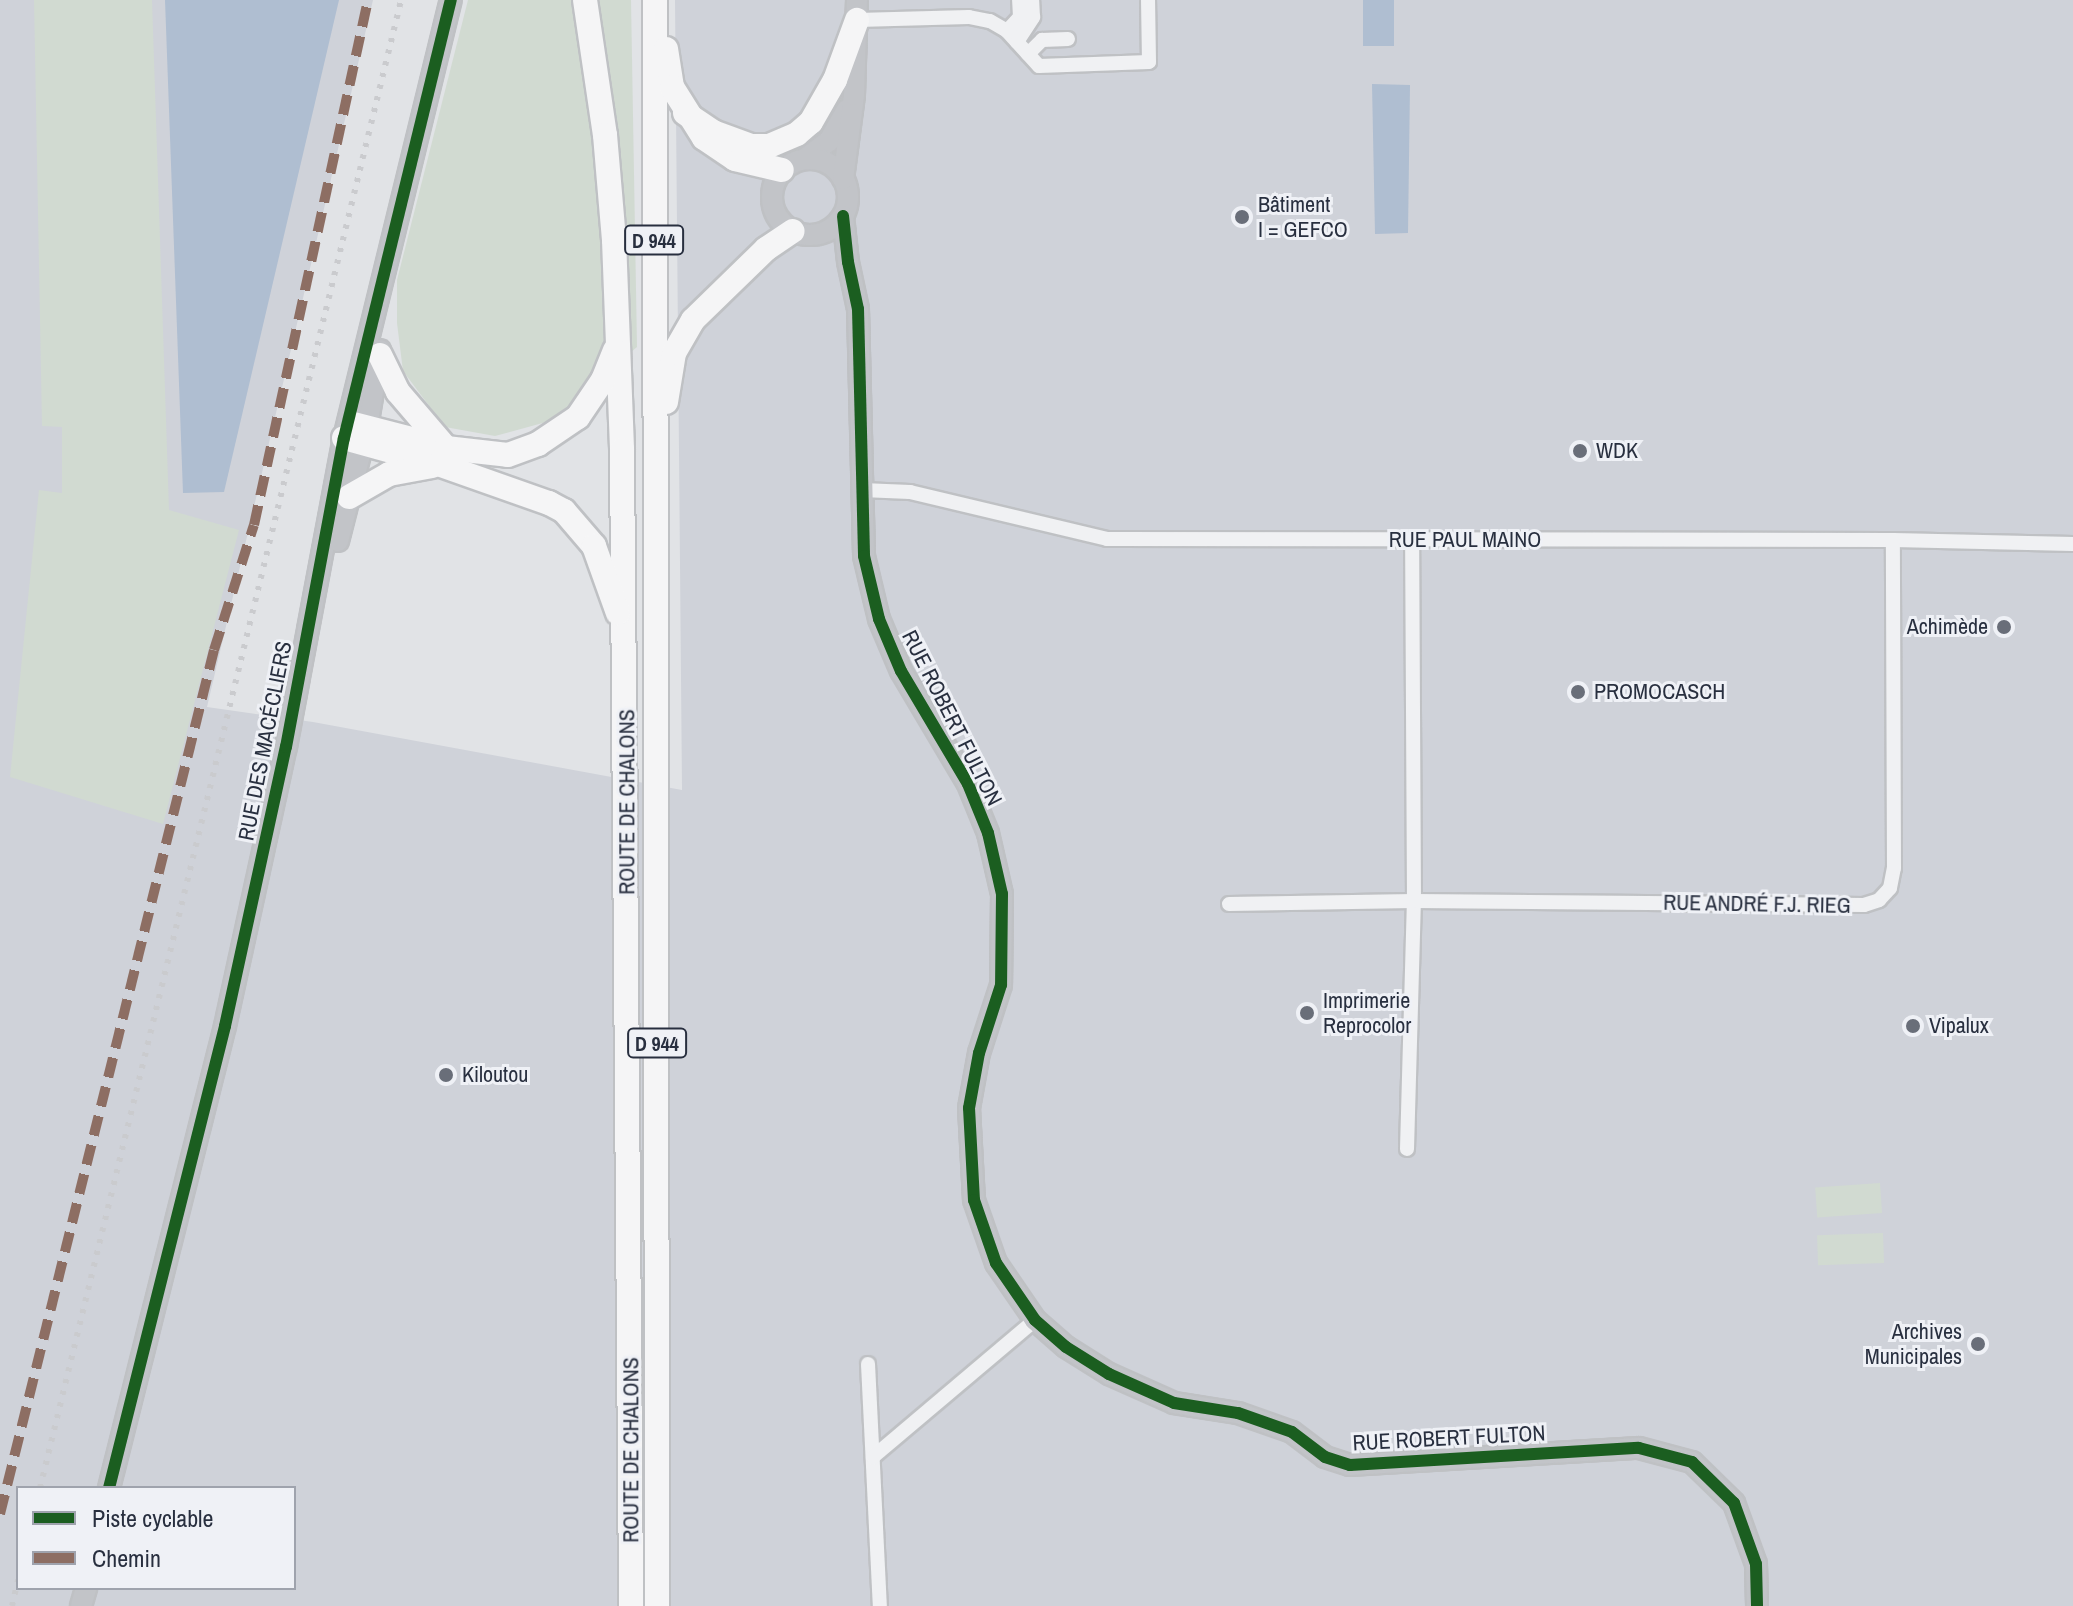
<!DOCTYPE html>
<meta charset="utf-8">
<style>
body{margin:0}
#map{position:relative;width:2073px;height:1606px;overflow:hidden;background:#e1e3e6;font-family:"Archivo Narrow",sans-serif}
div>[style]{position:absolute}
[style*='--x']{left:calc(var(--x)*1px);top:calc(var(--y)*1px);width:calc(var(--w)*1px);rotate:calc(var(--a)*1deg)}
.built>*{inset:0;background:#cfd2d9}
.green>*{inset:0;background:#d1dad1;transform-origin:0 0}
.water>*{inset:0;background:#afbed1;transform-origin:0 0}
.roads{filter:drop-shadow(2px 0 #bfc1c4) drop-shadow(-2px 0 #bfc1c4) drop-shadow(0 2px #bfc1c4) drop-shadow(0 -2px #bfc1c4)}
.street>*{height:14px;margin:-7px;padding:0 7px;transform-origin:7px;border-radius:7px;background:#f0f1f3}
.secondary>*{height:20px;margin:-10px;padding:0 10px;transform-origin:10px;border-radius:10px;background:#c2c4c8}
.secondary>.ring{margin:-10px;padding:0;box-sizing:content-box;background:none;border:20px solid #c2c4c8;border-radius:50%}
.primary>*{height:24px;margin:-12px;padding:0 12px;transform-origin:12px;border-radius:12px;background:#f5f5f6}
.rail>*{height:6px;margin-top:-3px;transform-origin:0;background:repeating-linear-gradient(90deg,#cacbce 0 4px,transparent 0 12px)}
.quiet>*{height:10px;margin-top:-5px;transform-origin:0;background:repeating-linear-gradient(90deg,#8d6e63 0 20px,transparent 0 30px)}
.cycleway>*{height:12px;margin:-6px;padding:0 6px;transform-origin:6px;border-radius:6px;background:#1b5e20}
.dots>*{width:22px;height:22px;translate:-50% -50%;box-sizing:border-box;border:4px solid #eff1f6;border-radius:50%}
span{translate:-50% -50%;white-space:nowrap;text-align:center;line-height:1.15;-webkit-text-stroke:6px #eff1f6;paint-order:stroke}
.shield-label span{padding:2px 6px;background:#eff1f6;border:2px solid;border-radius:6px;-webkit-text-stroke-width:0}
.shield-label{font-size:20px;color:#282f3f;font-weight:700}
.poi-label{font-size:22px;color:#282f3f}
.left{translate:0 -50%;text-align:left}
.right{translate:-100% -50%;text-align:right}
.street-label{font-size:22px;color:#282f3f}
.legend{position:absolute;left:16px;top:1486px;width:280px;height:104px;box-sizing:border-box;background:#eff1f6;border:2px solid #9fa3ad;margin:0;padding:10px 14px;list-style:none;font-size:24px;color:#282f3f}
.legend li{display:flex;align-items:center;gap:16px;height:40px}
.legend b{width:40px;border:2px solid #9fa3ad}
</style>
<div id="map">
<div class="built">
<div style="clip-path:polygon(evenodd,0 0,373px 0,207px 707px,313px 722px,682px 790px,675px 0,2073px 0,2073px 1606px,0 1606px,0 0,18px 1488px,294px 1488px,294px 1588px,18px 1588px,18px 1488px)"></div>
</div>
<div class="green">
<div style="clip-path:polygon(34px 0,152px 0,169px 510px,239px 530px,163px 824px,10px 777px,39px 490px,62px 493px,62px 427px,42px 426px)"></div>
<div style="clip-path:polygon(468px 0,631px 0,637px 347px,550px 421px,495px 436px,445px 427px,403px 371px,397px 323px,397px 280px)"></div>
<div style="left:1880px;top:1183px;width:30px;height:65px;rotate:86deg"></div>
<div style="left:1883px;top:1233px;width:30px;height:66px;rotate:88deg"></div>
</div>
<div class="water">
<div style="clip-path:polygon(165px 0,339px 0,224px 492px,183px 493px)"></div>
<div style="left:1363px;top:0;width:31px;height:46px"></div>
<div style="clip-path:polygon(1372px 84px,1410px 85px,1408px 233px,1375px 234px)"></div>
</div>
<div class="roads">
<div class="street">
<div style="--x:857;--y:20;--w:112;--a:-1.5"></div>
<div style="--x:969;--y:17;--w:21;--a:11"></div>
<div style="--x:990;--y:21;--w:20;--a:30"></div>
<div style="--x:1007;--y:31;--w:47;--a:47.6"></div>
<div style="--x:1039;--y:66;--w:110;--a:-2.1"></div>
<div style="--x:1149;--y:62;--w:62;--a:-90.9"></div>
<div style="--x:1007;--y:31;--w:19;--a:-47"></div>
<div style="--x:1020;--y:17;--w:17;--a:-93"></div>
<div style="--x:1017;--y:42;--w:30;--a:-57"></div>
<div style="--x:1033;--y:17;--w:17;--a:-93"></div>
<div style="--x:1028;--y:54;--w:20;--a:-45"></div>
<div style="--x:1042;--y:40;--w:26;--a:-2"></div>
<div style="--x:862;--y:490;--w:48;--a:2.4"></div>
<div style="--x:910;--y:492;--w:203;--a:13.4"></div>
<div style="--x:1107;--y:539;--w:786;--a:0.07"></div>
<div style="--x:1893;--y:540;--w:180;--a:1.3"></div>
<div style="--x:1229;--y:904;--w:185;--a:-0.9"></div>
<div style="--x:1414;--y:901;--w:450;--a:0.5"></div>
<div style="--x:1864;--y:905;--w:16;--a:-18"></div>
<div style="--x:1879;--y:900;--w:16;--a:-47"></div>
<div style="--x:1890;--y:888;--w:20;--a:-79"></div>
<div style="--x:1894;--y:868;--w:328;--a:-90.2"></div>
<div style="--x:1407;--y:1149;--w:248;--a:-88.4"></div>
<div style="--x:1414;--y:901;--w:361;--a:-90.3"></div>
<div style="--x:868;--y:1364;--w:242;--a:87.2"></div>
<div style="--x:873;--y:1457;--w:212;--a:-40.2"></div>
</div>
<div class="secondary">
<div style="--x:805;--y:159;--w:30;--a:-37"></div>
<div style="--x:829;--y:141;--w:36;--a:-60"></div>
<div class="ring" style="left:772px;top:159px;width:56px;height:56px"></div>
<div style="--x:843;--y:179;--w:85;--a:-82.5"></div>
<div style="--x:854;--y:95;--w:95;--a:-88.2"></div>
<div style="--x:843;--y:216;--w:46;--a:83.8"></div>
<div style="--x:848;--y:262;--w:48;--a:78"></div>
<div style="--x:858;--y:309;--w:247;--a:88.6"></div>
<div style="--x:864;--y:556;--w:65;--a:76.6"></div>
<div style="--x:879;--y:619;--w:56;--a:67.1"></div>
<div style="--x:901;--y:671;--w:131;--a:59.3"></div>
<div style="--x:968;--y:784;--w:53;--a:67.8"></div>
<div style="--x:988;--y:833;--w:63;--a:77.1"></div>
<div style="--x:1002;--y:894;--w:91;--a:90.6"></div>
<div style="--x:1001;--y:985;--w:71;--a:107.9"></div>
<div style="--x:979;--y:1053;--w:56;--a:100.3"></div>
<div style="--x:969;--y:1108;--w:92;--a:86.9"></div>
<div style="--x:974;--y:1200;--w:67;--a:70.8"></div>
<div style="--x:996;--y:1263;--w:69;--a:55.6"></div>
<div style="--x:1035;--y:1320;--w:41;--a:41.1"></div>
<div style="--x:1066;--y:1347;--w:51;--a:32.1"></div>
<div style="--x:1109;--y:1374;--w:71;--a:24"></div>
<div style="--x:1174;--y:1403;--w:65;--a:8.9"></div>
<div style="--x:1238;--y:1413;--w:57;--a:19.4"></div>
<div style="--x:1292;--y:1432;--w:41;--a:37.1"></div>
<div style="--x:1325;--y:1457;--w:26;--a:18"></div>
<div style="--x:1350;--y:1465;--w:289;--a:-3.4"></div>
<div style="--x:1639;--y:1448;--w:55;--a:14.8"></div>
<div style="--x:1692;--y:1462;--w:59;--a:44.3"></div>
<div style="--x:1734;--y:1503;--w:65;--a:70.2"></div>
<div style="--x:1756;--y:1564;--w:42;--a:88.6"></div>
<div style="--x:338;--y:541;--w:118;--a:-75.7"></div>
<div style="--x:367;--y:427;--w:78;--a:-80.4"></div>
<div style="--x:109;--y:1488;--w:476;--a:-75.9"></div>
<div style="--x:225;--y:1026;--w:286;--a:-77.7"></div>
<div style="--x:286;--y:747;--w:314;--a:-79.4"></div>
<div style="--x:344;--y:438;--w:451;--a:-76.3"></div>
<div style="--x:81;--y:1606;--w:19;--a:-74"></div>
</div>
<div class="primary">
<div style="--x:585;--y:0;--w:136;--a:81.6"></div>
<div style="--x:605;--y:135;--w:105;--a:85.1"></div>
<div style="--x:614;--y:240;--w:210;--a:87.8"></div>
<div style="--x:622;--y:450;--w:1156;--a:89.55"></div>
<div style="--x:655;--y:0;--w:1606;--a:89.93"></div>
<div style="--x:666;--y:49;--w:38;--a:81"></div>
<div style="--x:672;--y:87;--w:60;--a:57.9"></div>
<div style="--x:704;--y:138;--w:37;--a:34"></div>
<div style="--x:735;--y:159;--w:48;--a:13.2"></div>
<div style="--x:685;--y:113;--w:34;--a:34"></div>
<div style="--x:713;--y:132;--w:40;--a:20.2"></div>
<div style="--x:751;--y:146;--w:18;--a:0"></div>
<div style="--x:769;--y:146;--w:30;--a:-23"></div>
<div style="--x:797;--y:134;--w:18;--a:-41"></div>
<div style="--x:811;--y:122;--w:48;--a:-60.3"></div>
<div style="--x:835;--y:80;--w:64;--a:-69.9"></div>
<div style="--x:380;--y:355;--w:41;--a:64.1"></div>
<div style="--x:398;--y:392;--w:74;--a:49.4"></div>
<div style="--x:666;--y:402;--w:50;--a:-80.7"></div>
<div style="--x:674;--y:353;--w:38;--a:-60"></div>
<div style="--x:693;--y:320;--w:102;--a:-44.2"></div>
<div style="--x:766;--y:249;--w:32;--a:-34"></div>
<div style="--x:354;--y:424;--w:95;--a:14.6"></div>
<div style="--x:446;--y:448;--w:62;--a:6.4"></div>
<div style="--x:508;--y:455;--w:32;--a:-20"></div>
<div style="--x:538;--y:444;--w:48;--a:-34"></div>
<div style="--x:578;--y:417;--w:45;--a:-56"></div>
<div style="--x:603;--y:380;--w:32;--a:-68"></div>
<div style="--x:344;--y:438;--w:98;--a:15.5"></div>
<div style="--x:438;--y:464;--w:118;--a:19.4"></div>
<div style="--x:549;--y:503;--w:17;--a:28"></div>
<div style="--x:564;--y:511;--w:46;--a:49.4"></div>
<div style="--x:594;--y:546;--w:71;--a:70.3"></div>
<div style="--x:349;--y:497;--w:46;--a:-29.9"></div>
<div style="--x:389;--y:474;--w:44;--a:-10.5"></div>
</div>
</div>
<div class="rail">
<div style="--x:40;--y:1488;--w:1531;--a:-76.36"></div>
<div style="--x:12;--y:1606;--w:27;--a:-77"></div>
</div>
<div class="quiet">
<div style="--x:0;--y:1514;--w:890;--a:-76.09"></div>
<div style="--x:214;--y:650;--w:131;--a:-72.3"></div>
<div style="--x:254;--y:525;--w:537;--a:-77.75"></div>
</div>
<div class="cycleway">
<div style="--x:843;--y:216;--w:46;--a:83.8"></div>
<div style="--x:848;--y:262;--w:48;--a:78"></div>
<div style="--x:858;--y:309;--w:247;--a:88.6"></div>
<div style="--x:864;--y:556;--w:65;--a:76.6"></div>
<div style="--x:879;--y:619;--w:56;--a:67.1"></div>
<div style="--x:901;--y:671;--w:131;--a:59.3"></div>
<div style="--x:968;--y:784;--w:53;--a:67.8"></div>
<div style="--x:988;--y:833;--w:63;--a:77.1"></div>
<div style="--x:1002;--y:894;--w:91;--a:90.6"></div>
<div style="--x:1001;--y:985;--w:71;--a:107.9"></div>
<div style="--x:979;--y:1053;--w:56;--a:100.3"></div>
<div style="--x:969;--y:1108;--w:92;--a:86.9"></div>
<div style="--x:974;--y:1200;--w:67;--a:70.8"></div>
<div style="--x:996;--y:1263;--w:69;--a:55.6"></div>
<div style="--x:1035;--y:1320;--w:41;--a:41.1"></div>
<div style="--x:1066;--y:1347;--w:51;--a:32.1"></div>
<div style="--x:1109;--y:1374;--w:71;--a:24"></div>
<div style="--x:1174;--y:1403;--w:65;--a:8.9"></div>
<div style="--x:1238;--y:1413;--w:57;--a:19.4"></div>
<div style="--x:1292;--y:1432;--w:41;--a:37.1"></div>
<div style="--x:1325;--y:1457;--w:26;--a:18"></div>
<div style="--x:1350;--y:1465;--w:289;--a:-3.4"></div>
<div style="--x:1639;--y:1448;--w:55;--a:14.8"></div>
<div style="--x:1692;--y:1462;--w:59;--a:44.3"></div>
<div style="--x:1734;--y:1503;--w:65;--a:70.2"></div>
<div style="--x:1756;--y:1564;--w:42;--a:88.6"></div>
<div style="--x:109;--y:1488;--w:476;--a:-75.9"></div>
<div style="--x:225;--y:1026;--w:286;--a:-77.7"></div>
<div style="--x:286;--y:747;--w:314;--a:-79.4"></div>
<div style="--x:344;--y:438;--w:451;--a:-76.3"></div>
</div>
<div class="dots">
<div style="left:1242px;top:217px;background:#696e79"></div>
<div style="left:1580px;top:451px;background:#696e79"></div>
<div style="left:2004px;top:627px;background:#696e79"></div>
<div style="left:1578px;top:692px;background:#696e79"></div>
<div style="left:1307px;top:1013px;background:#696e79"></div>
<div style="left:1913px;top:1026px;background:#696e79"></div>
<div style="left:446px;top:1075px;background:#696e79"></div>
<div style="left:1978px;top:1344px;background:#696e79"></div>
</div>
<div class="shield-label">
<span style="left:654px;top:240px">D 944</span>
<span style="left:657px;top:1043px">D 944</span>
</div>
<div class="poi-label">
<span class="left" style="left:1258px;top:217px">Bâtiment<br>I = GEFCO</span>
<span class="left" style="left:1596px;top:451px">WDK</span>
<span class="right" style="left:1988px;top:627px">Achimède</span>
<span class="left" style="left:1594px;top:692px">PROMOCASCH</span>
<span class="left" style="left:1323px;top:1013px">Imprimerie<br>Reprocolor</span>
<span class="left" style="left:1929px;top:1026px">Vipalux</span>
<span class="left" style="left:462px;top:1075px">Kiloutou</span>
<span class="right" style="left:1962px;top:1344px">Archives<br>Municipales</span>
</div>
<div class="street-label">
<span style="left:1465px;top:540px">RUE PAUL MAINO</span>
<span style="left:952px;top:718px;rotate:63deg">RUE ROBERT FULTON</span>
<span style="left:265px;top:741px;rotate:-79deg">RUE DES MACÉCLIERS</span>
<span style="left:627px;top:802px;rotate:-90deg">ROUTE DE CHALONS</span>
<span style="left:1757px;top:904px;rotate:1deg">RUE ANDRÉ F.J. RIEG</span>
<span style="left:1449px;top:1438px;rotate:-3deg">RUE ROBERT FULTON</span>
<span style="left:631px;top:1450px;rotate:-90deg">ROUTE DE CHALONS</span>
</div>
<ul class="legend">
<li><b style="height:10px;background:#1b5e20"></b>Piste cyclable</li>
<li><b style="height:10px;background:#8d6e63"></b>Chemin</li>
</ul>
</div>
